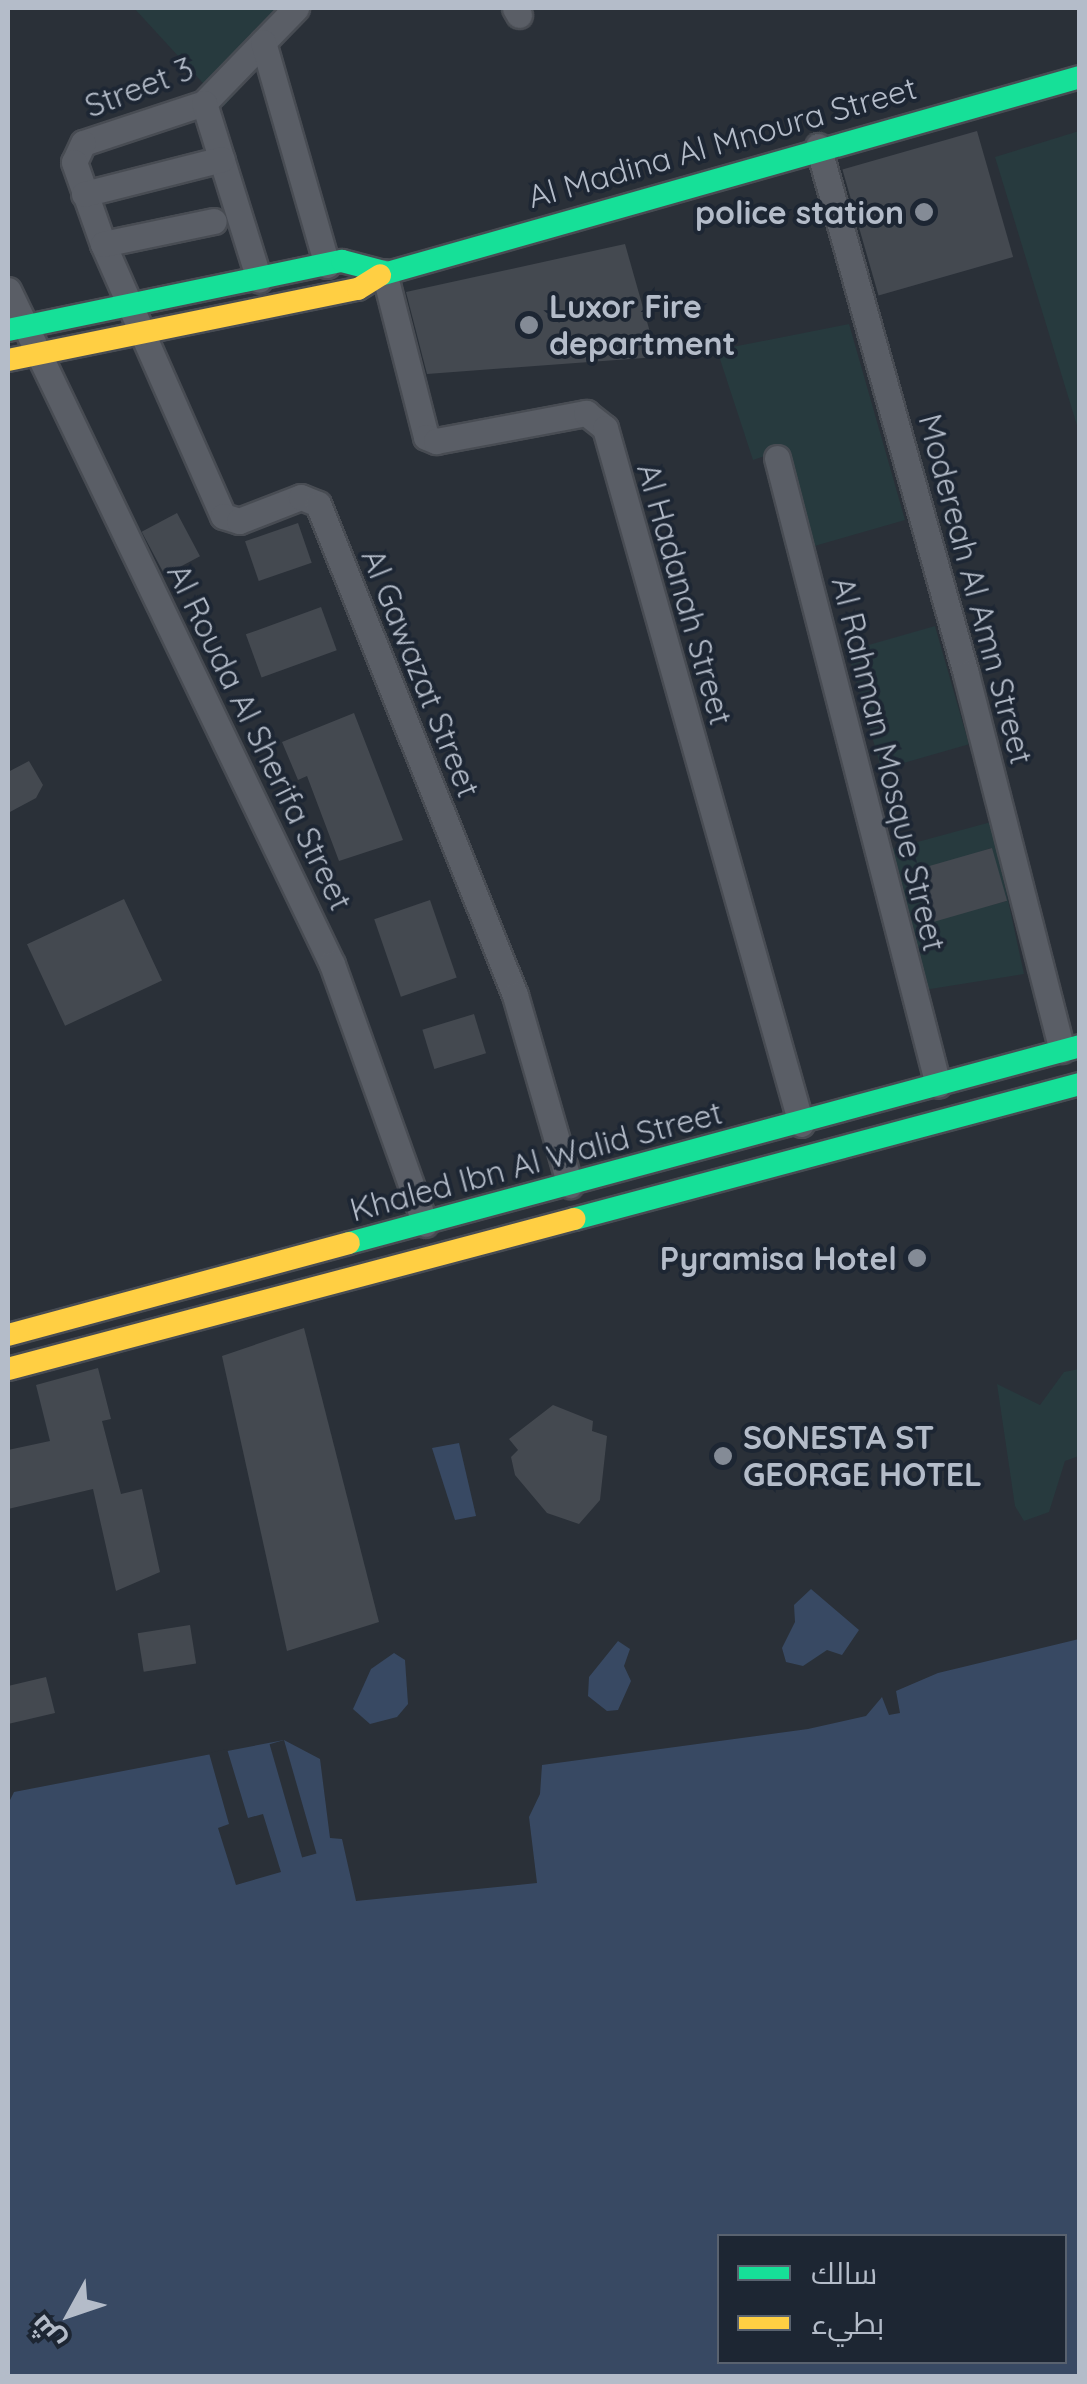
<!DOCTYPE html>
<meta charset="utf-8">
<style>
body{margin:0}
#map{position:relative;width:1087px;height:2384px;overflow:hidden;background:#2a3038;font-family:Quicksand,Cairo,sans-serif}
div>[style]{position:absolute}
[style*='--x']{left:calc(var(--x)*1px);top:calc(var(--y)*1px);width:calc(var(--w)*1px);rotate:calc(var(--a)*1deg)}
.green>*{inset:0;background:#273a3e;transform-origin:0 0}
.water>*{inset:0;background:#384963}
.pier>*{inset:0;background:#2a3038;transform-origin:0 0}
.building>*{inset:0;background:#444950;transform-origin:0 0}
.roads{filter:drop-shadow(2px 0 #484c53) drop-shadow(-2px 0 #484c53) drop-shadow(0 2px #484c53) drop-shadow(0 -2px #484c53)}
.street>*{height:25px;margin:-12.5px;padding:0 12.5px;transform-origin:12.5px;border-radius:12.5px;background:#5a5e66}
.fast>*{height:22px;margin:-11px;padding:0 11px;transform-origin:11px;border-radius:11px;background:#16e098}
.slow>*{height:22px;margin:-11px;padding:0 11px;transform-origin:11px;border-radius:11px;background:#ffcf43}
.dots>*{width:28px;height:28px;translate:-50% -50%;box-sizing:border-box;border:5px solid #1d2633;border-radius:50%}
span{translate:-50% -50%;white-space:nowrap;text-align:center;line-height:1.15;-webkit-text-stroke:8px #1d2633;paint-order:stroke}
.street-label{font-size:32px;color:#b4bcc9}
.poi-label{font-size:32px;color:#b4bcc9;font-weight:700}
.right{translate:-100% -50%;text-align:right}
.left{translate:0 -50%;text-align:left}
.frame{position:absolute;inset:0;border:10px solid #b4bcc9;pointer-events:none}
.legend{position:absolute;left:717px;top:2234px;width:350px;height:130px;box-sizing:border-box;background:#1d2633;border:2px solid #59626f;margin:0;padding:12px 18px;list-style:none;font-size:30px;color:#b4bcc9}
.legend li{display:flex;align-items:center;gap:20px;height:50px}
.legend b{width:50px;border:2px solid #59626f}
.north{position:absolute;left:20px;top:2264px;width:100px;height:100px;-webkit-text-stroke:8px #1d2633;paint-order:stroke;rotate:230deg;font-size:28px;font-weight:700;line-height:40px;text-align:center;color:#b4bcc9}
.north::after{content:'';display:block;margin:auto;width:35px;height:45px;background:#b4bcc9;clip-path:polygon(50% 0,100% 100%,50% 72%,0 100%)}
</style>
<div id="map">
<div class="green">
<div style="clip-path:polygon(134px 8px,312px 8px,224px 106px)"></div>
<div style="clip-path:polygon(1079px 131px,1080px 131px,1079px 432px,995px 157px)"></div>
<div style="clip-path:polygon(849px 324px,905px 520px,811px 547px,782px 450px,753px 460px,717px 350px)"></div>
<div style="left:935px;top:626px;width:123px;height:91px;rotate:74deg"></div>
<div style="clip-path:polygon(evenodd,991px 822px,1024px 974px,924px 990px,888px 850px,991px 822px,991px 848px,1007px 901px,936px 919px,920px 872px,991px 848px)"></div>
<div style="clip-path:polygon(1079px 1369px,1079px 1456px,1065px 1461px,1049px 1512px,1024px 1521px,1015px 1506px,997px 1384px,1040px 1405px,1064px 1372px)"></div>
</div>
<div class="water">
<div style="clip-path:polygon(459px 1443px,476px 1516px,455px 1520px,432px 1448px)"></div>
<div style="clip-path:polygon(811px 1589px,859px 1630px,842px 1655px,827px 1650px,803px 1666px,786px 1662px,782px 1648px,795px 1622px,794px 1605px)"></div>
<div style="clip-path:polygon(evenodd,1079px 1639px,1079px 2376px,8px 2376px,8px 1804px,14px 1792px,284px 1740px,320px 1759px,330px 1838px,342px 1839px,356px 1901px,537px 1883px,529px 1817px,540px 1794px,542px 1765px,808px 1729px,866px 1716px,882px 1697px,889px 1715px,900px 1713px,896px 1691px,938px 1673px,1079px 1639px,720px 2236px,1064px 2236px,1064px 2362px,720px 2362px,720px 2236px)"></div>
<div style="clip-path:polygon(618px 1641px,630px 1649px,624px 1666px,631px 1681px,618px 1710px,607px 1711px,588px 1696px,589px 1677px)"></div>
<div style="clip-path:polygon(394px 1653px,405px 1660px,408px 1704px,397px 1717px,370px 1724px,353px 1709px,371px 1669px)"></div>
</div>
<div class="pier">
<div style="left:284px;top:1740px;width:118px;height:15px;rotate:74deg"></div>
<div style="clip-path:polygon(227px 1749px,248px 1818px,263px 1814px,281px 1872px,236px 1885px,218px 1828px,229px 1824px,209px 1753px)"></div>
</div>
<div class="building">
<div style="left:977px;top:131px;width:131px;height:140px;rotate:74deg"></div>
<div style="clip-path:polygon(625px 244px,657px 357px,427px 374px,406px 292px)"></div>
<div style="left:177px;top:513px;width:49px;height:40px;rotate:62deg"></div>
<div style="left:298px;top:523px;width:42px;height:56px;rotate:71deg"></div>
<div style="left:321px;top:607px;width:46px;height:80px;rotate:70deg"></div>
<div style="clip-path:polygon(354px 713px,403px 840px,339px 861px,307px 776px,298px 780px,282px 742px)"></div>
<div style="clip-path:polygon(29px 761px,43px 785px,36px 798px,8px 813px,8px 772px)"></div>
<div style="left:992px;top:848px;width:55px;height:76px;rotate:74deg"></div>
<div style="left:124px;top:899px;width:90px;height:107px;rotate:65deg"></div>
<div style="left:430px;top:900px;width:82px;height:59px;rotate:71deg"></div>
<div style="left:474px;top:1014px;width:41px;height:54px;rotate:73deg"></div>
<div style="clip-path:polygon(304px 1328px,379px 1622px,287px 1651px,222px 1356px)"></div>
<div style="clip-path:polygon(98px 1368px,111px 1419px,102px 1421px,121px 1494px,142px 1489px,160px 1572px,116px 1591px,93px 1489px,8px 1509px,8px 1450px,50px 1441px,36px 1385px)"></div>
<div style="clip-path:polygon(553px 1405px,593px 1421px,592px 1431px,607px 1436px,600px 1500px,579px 1524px,547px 1513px,515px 1475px,511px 1457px,518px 1450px,509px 1439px)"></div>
<div style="left:190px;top:1625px;width:39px;height:53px;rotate:81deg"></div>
<div style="clip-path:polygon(46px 1677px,55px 1713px,8px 1724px,8px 1686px)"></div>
</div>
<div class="roads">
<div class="street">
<div style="--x:296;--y:8;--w:132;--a:134.1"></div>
<div style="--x:204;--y:103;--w:127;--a:161.7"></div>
<div style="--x:83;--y:143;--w:21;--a:115"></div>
<div style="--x:74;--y:162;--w:87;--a:70.5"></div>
<div style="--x:103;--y:244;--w:297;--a:66.2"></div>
<div style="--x:223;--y:516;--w:17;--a:17"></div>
<div style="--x:239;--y:521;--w:66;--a:-21.2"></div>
<div style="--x:301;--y:497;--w:18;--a:22"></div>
<div style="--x:318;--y:504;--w:529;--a:68.14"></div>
<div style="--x:515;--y:995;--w:198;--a:73.9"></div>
<div style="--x:515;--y:8;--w:8;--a:60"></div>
<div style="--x:263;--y:42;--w:232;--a:74"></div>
<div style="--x:204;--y:103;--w:185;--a:72.7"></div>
<div style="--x:818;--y:146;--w:548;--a:74.34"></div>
<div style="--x:966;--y:674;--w:388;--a:75.7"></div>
<div style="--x:84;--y:194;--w:142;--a:-14.2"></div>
<div style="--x:103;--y:244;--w:113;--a:-11.7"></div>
<div style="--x:384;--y:272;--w:170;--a:75.7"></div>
<div style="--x:426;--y:437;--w:11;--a:22"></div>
<div style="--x:436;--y:441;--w:153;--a:-10.6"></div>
<div style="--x:586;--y:413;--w:24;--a:38"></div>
<div style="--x:605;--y:428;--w:723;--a:74.27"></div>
<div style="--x:8;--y:290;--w:748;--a:64.33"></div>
<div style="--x:332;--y:964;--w:276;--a:70.3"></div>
<div style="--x:777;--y:458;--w:647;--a:75.6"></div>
</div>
<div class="fast">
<div style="--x:380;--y:275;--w:727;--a:-15.79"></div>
<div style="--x:8;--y:330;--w:341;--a:-11.7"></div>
<div style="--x:342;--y:261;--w:43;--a:14.7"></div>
<div style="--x:574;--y:1219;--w:524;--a:-14.94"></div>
<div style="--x:349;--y:1243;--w:757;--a:-15.08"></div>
</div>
<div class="slow">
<div style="--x:8;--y:360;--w:357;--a:-11.5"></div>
<div style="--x:358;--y:289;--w:26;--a:-32"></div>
<div style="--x:8;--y:1335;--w:353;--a:-15.1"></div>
<div style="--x:8;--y:1369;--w:586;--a:-14.84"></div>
</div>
</div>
<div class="dots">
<div style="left:924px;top:212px;background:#848b96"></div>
<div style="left:529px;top:325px;background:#848b96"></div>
<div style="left:917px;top:1258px;background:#848b96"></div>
<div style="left:723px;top:1456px;background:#848b96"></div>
</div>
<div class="street-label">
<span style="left:139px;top:87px;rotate:-21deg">Street 3</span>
<span style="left:722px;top:142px;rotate:-16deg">Al Madina Al Mnoura Street</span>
<span style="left:976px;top:589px;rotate:75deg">Modereah Al Amn Street</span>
<span style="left:685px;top:594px;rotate:74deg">Al Hadanah Street</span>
<span style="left:421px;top:673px;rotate:68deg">Al Gawazat Street</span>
<span style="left:260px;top:737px;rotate:64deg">Al Rouda Al Sherifa Street</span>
<span style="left:889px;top:764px;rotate:76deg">Al Rahman Mosque Street</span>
<span style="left:536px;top:1161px;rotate:-15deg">Khaled Ibn Al Walid Street</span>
</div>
<div class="poi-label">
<span class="right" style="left:904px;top:212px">police station</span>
<span class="left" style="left:549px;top:325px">Luxor Fire<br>department</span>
<span class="right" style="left:897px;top:1258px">Pyramisa Hotel</span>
<span class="left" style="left:743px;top:1456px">SONESTA ST<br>GEORGE HOTEL</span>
</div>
<div class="frame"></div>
<ul class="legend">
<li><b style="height:12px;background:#16e098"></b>سالك</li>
<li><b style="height:12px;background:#ffcf43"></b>بطيء</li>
</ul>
<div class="north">ش</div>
</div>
